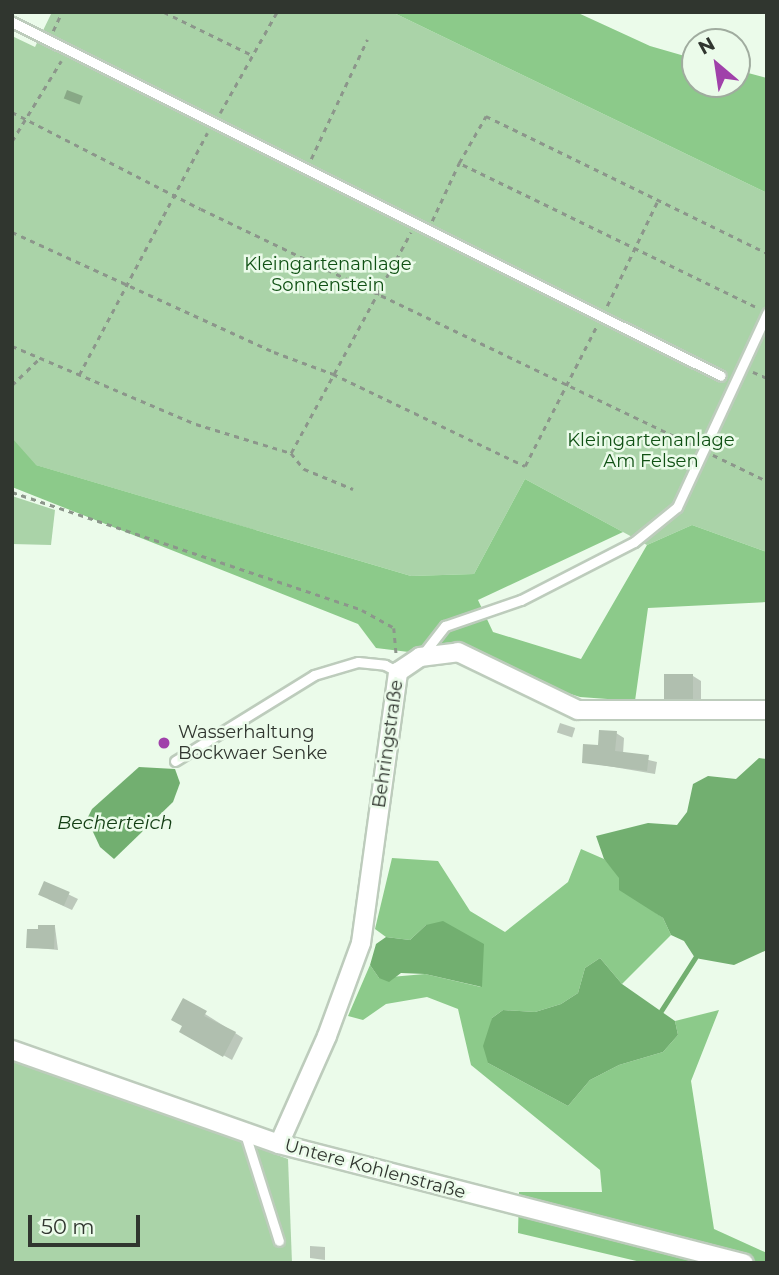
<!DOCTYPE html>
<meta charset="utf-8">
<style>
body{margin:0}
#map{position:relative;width:779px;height:1275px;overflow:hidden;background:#ebfbea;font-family:Montserrat,sans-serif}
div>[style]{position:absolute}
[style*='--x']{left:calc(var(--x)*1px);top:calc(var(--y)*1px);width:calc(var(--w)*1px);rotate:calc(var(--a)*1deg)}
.green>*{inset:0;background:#aad3a8}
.forest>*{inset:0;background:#8cca8a}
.water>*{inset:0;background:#72af70}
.shadow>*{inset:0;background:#0003;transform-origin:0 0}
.stream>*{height:4.5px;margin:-2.25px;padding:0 2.25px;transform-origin:2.25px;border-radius:2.25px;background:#72af70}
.building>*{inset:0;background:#b0bfaf;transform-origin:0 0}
.path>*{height:2.5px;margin-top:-1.25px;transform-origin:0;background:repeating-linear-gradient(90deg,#8c968b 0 5px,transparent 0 10px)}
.roads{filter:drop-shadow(2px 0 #bdccbc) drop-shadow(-2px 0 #bdccbc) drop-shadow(0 2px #bdccbc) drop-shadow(0 -2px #bdccbc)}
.lane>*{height:9px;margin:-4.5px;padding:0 4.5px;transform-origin:4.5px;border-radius:4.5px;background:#fff}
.street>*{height:18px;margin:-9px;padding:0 9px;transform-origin:9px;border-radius:9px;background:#fff}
.dots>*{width:19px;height:19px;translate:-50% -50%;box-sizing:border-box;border:4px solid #ebfbea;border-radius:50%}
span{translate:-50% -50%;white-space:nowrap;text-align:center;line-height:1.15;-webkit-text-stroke:5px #ebfbea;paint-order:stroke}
.park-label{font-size:18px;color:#105114}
.poi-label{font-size:18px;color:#30362f}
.left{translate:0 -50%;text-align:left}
.street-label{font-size:18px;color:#30362f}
.water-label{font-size:19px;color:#123d13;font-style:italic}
.frame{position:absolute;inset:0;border:14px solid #30362f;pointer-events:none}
.north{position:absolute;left:681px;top:28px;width:70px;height:70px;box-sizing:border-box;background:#ebfbea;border:2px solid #a0ac9f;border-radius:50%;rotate:331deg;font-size:19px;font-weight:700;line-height:28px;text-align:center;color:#30362f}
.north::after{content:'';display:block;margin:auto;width:24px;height:32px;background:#a041aa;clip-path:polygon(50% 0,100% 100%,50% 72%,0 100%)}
.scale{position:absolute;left:28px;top:1215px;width:112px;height:32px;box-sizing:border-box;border:4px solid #30362f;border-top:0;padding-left:9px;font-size:21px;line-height:24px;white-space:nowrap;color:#30362f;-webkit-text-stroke:5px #ebfbea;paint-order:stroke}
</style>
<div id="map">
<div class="green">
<div style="clip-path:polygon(52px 12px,392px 12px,767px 193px,767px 552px,692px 525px,647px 545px,525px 479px,474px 574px,411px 576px,12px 458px,12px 36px,35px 47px)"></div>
<div style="clip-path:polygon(12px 496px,55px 510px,51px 545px,12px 544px)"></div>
<div style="clip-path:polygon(12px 1057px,288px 1159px,292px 1263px,12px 1263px)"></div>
</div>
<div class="forest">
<div style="clip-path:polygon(392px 12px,576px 12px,650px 46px,695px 59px,695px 84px,737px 84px,737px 70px,767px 78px,767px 193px)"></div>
<div style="clip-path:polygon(12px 438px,36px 465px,411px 576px,474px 574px,525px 479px,623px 532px,478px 600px,493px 632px,581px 659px,647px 545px,692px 525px,767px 552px,767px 602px,648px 608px,635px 701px,580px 697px,458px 658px,376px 648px,358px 624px,12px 487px)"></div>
<div style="clip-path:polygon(581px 849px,604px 859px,645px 905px,663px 918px,671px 935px,622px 984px,600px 958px,585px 968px,578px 993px,561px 1004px,535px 1012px,503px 1010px,492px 1018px,488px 1063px,568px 1106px,590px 1080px,619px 1065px,663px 1052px,678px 1035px,675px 1021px,719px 1010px,691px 1081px,714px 1229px,767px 1253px,767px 1263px,645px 1263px,518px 1233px,519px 1192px,602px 1192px,600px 1170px,471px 1065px,458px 1009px,427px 997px,386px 1004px,363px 1020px,348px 1016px,370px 965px,379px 978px,425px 974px,481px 987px,426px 925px,410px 940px,386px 937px,375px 929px,392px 858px,438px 861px,470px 911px,505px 932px,568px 882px)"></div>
</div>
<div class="water">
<div style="clip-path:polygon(759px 758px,767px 759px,767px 950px,734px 965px,695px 958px,684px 941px,671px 935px,663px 918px,619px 890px,619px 878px,604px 859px,596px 836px,648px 823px,677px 825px,687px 812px,693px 784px,708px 776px,736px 779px)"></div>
<div style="clip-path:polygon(139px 767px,175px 769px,180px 783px,173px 802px,114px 859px,100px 847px,87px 819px,92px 809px)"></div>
<div style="clip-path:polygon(443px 921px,484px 944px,482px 987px,425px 974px,401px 973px,389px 982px,379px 978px,370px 965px,376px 944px,386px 937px,410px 940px,426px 925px)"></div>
<div style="clip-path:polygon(600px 958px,622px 984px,675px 1021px,678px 1035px,663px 1052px,619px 1065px,590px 1080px,568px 1106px,488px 1063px,483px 1046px,492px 1018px,503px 1010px,535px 1012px,561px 1004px,578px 993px,585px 968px)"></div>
</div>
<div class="shadow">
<div style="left:67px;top:90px;width:17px;height:9px;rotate:21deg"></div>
<div style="clip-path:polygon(693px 676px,701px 681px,701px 702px,674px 702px,666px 698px)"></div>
<div style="left:560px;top:723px;width:16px;height:10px;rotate:18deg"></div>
<div style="clip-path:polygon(616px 733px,624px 738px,623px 754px,657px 762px,655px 774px,584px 762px)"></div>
<div style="clip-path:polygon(45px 883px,78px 899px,72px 910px,48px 899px)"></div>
<div style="clip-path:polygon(55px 927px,58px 950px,28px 947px)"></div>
<div style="clip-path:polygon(183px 1000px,243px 1038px,232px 1060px,182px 1032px)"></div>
<div style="clip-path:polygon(310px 1246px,325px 1247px,325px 1260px,310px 1258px)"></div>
</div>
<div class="stream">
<div style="--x:661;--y:1011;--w:63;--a:-57.3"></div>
</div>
<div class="building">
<div style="left:664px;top:674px;width:29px;height:25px"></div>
<div style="clip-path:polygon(599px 730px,617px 731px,615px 751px,649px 755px,647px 771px,582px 763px,583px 744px,598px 745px)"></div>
<div style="left:44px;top:881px;width:28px;height:15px;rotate:23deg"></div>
<div style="clip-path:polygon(38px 925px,55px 925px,54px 949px,26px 948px,27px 929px,38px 929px)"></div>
<div style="clip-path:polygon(183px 998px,207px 1011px,204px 1016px,236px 1032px,223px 1057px,179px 1032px,182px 1026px,171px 1020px)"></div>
</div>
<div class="path">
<div style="--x:164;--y:12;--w:100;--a:26.1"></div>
<div style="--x:53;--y:31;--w:21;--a:-65"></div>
<div style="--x:12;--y:112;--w:212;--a:27.2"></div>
<div style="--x:201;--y:209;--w:548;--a:25.63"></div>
<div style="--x:220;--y:113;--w:116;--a:-60.6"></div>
<div style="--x:12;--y:141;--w:94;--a:-58.5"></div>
<div style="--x:311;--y:159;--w:132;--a:-64.8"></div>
<div style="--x:432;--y:221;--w:64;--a:-65"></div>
<div style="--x:12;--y:232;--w:288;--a:24.6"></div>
<div style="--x:274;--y:352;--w:63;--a:20.4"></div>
<div style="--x:333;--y:374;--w:213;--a:25.6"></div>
<div style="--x:525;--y:466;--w:156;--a:-62.9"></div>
<div style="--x:607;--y:306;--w:115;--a:-64.3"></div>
<div style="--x:755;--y:307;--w:329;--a:-154.1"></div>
<div style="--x:459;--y:163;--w:54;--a:-60.1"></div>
<div style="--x:486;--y:116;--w:313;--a:26"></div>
<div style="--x:12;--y:346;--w:200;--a:23"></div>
<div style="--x:196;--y:424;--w:99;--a:17"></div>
<div style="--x:291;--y:453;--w:21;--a:51"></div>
<div style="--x:304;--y:469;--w:53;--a:22.2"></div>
<div style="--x:753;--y:372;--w:15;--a:23"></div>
<div style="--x:79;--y:375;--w:274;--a:-62.1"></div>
<div style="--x:12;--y:385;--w:39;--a:-44"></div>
<div style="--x:291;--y:453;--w:251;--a:-61.5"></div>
<div style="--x:713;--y:455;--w:60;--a:25.7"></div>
<div style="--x:12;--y:492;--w:369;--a:18.6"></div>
<div style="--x:362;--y:610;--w:37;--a:29"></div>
<div style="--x:394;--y:628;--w:25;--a:85"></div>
</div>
<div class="roads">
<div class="lane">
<div style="--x:12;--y:22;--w:792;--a:26.53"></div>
<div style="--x:423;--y:654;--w:36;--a:-52"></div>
<div style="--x:445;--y:626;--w:80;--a:-18.9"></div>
<div style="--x:521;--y:600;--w:127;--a:-27.2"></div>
<div style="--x:634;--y:542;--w:55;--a:-39.1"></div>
<div style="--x:677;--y:507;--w:214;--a:-65.1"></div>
<div style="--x:175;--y:761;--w:163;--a:-31.7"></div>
<div style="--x:314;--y:675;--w:46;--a:-16.5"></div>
<div style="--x:358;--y:662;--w:27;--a:6"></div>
<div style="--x:385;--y:665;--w:15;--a:28"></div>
<div style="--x:245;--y:1134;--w:112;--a:72.4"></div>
</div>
<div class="street">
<div style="--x:12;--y:1050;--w:283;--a:19.4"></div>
<div style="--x:279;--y:1144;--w:480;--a:14.4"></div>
<div style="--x:279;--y:1144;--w:118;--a:-66"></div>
<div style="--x:327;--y:1036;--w:99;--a:-69.9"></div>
<div style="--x:361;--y:943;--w:274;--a:-82.2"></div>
<div style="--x:398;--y:672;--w:27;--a:-34"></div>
<div style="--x:420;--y:657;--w:38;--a:-7"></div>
<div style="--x:458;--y:652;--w:133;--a:25.8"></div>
<div style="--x:578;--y:710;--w:189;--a:0"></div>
</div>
</div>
<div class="dots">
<div style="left:164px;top:743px;background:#a041aa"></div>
</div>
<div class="park-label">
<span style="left:328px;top:275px">Kleingartenanlage<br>Sonnenstein</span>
<span style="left:651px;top:451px">Kleingartenanlage<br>Am Felsen</span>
</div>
<div class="poi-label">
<span class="left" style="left:178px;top:743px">Wasserhaltung<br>Bockwaer Senke</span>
</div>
<div class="street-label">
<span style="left:388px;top:744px;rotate:-82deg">Behringstraße</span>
<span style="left:375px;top:1169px;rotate:15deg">Untere Kohlenstraße</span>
</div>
<div class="water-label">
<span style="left:115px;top:823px">Becherteich</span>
</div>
<div class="frame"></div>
<div class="north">N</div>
<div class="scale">50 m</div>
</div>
